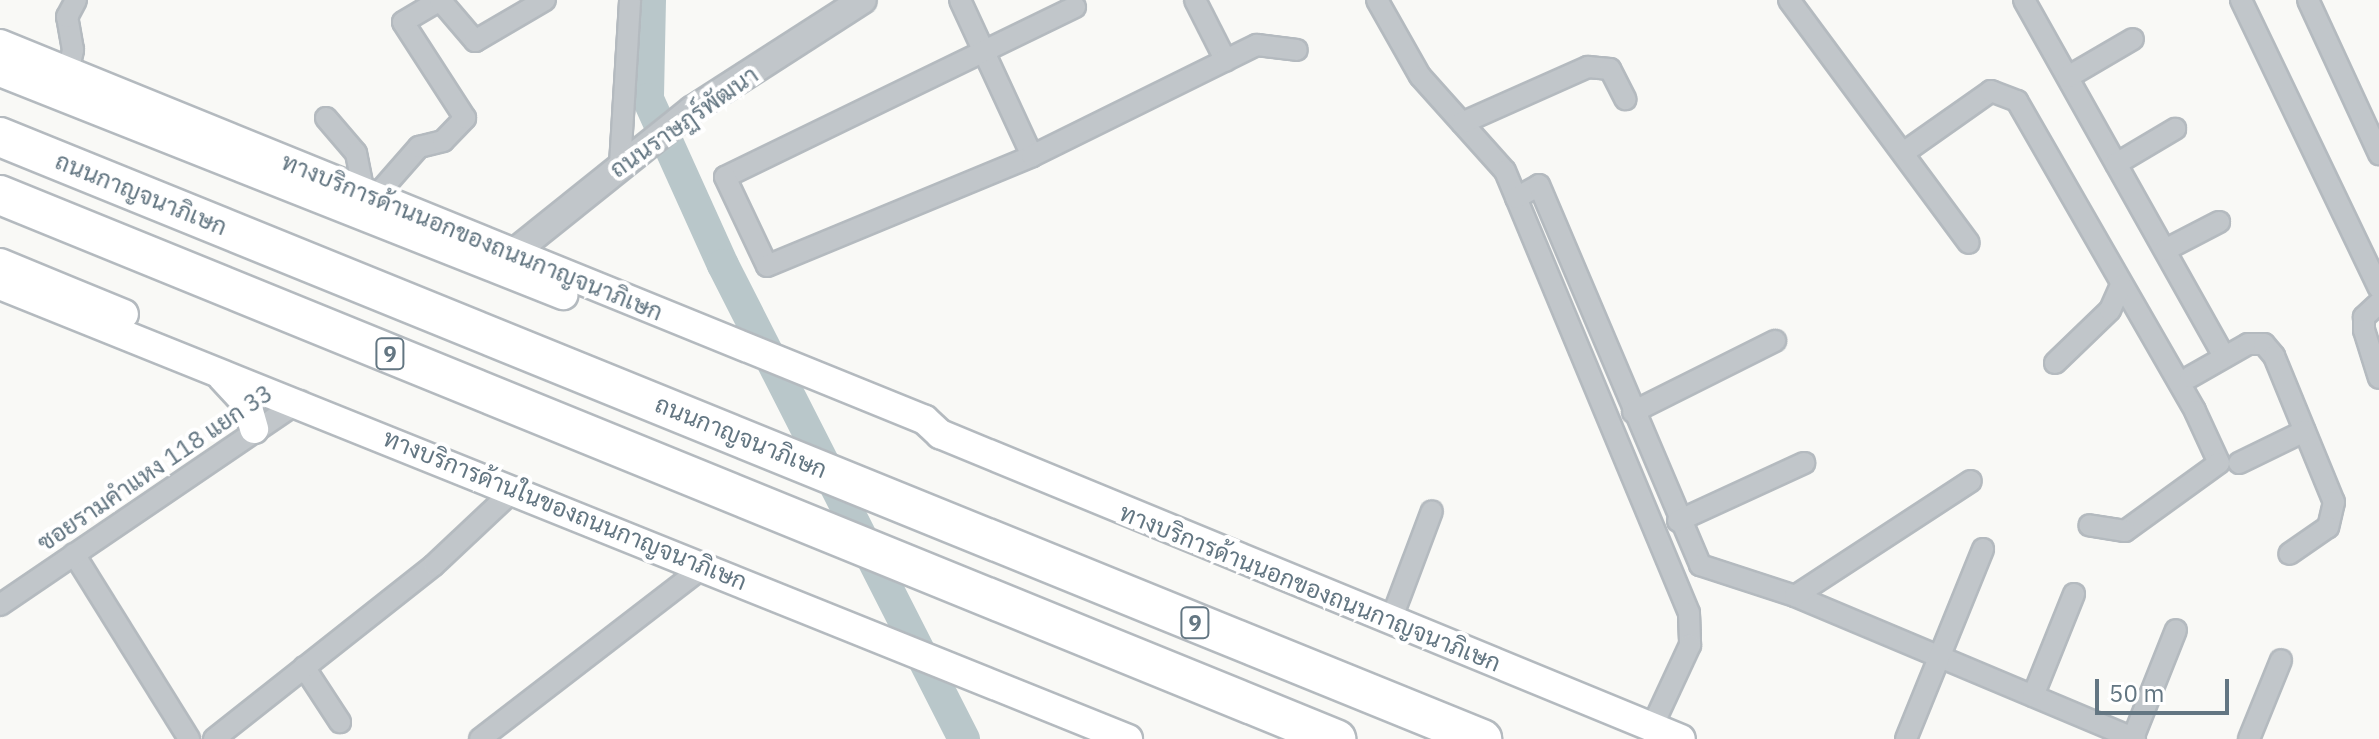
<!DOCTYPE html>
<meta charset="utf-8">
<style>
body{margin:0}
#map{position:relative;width:2379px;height:739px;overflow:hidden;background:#f9f9f6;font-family:"IBM Plex Sans",Sarabun,sans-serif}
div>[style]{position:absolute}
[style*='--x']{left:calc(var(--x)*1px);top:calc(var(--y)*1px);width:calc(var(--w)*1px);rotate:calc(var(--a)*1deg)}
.river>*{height:32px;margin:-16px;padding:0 16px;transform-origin:16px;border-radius:16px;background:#b9c7ca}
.roads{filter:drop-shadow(2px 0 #b4babf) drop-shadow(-2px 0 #b4babf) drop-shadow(0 2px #b4babf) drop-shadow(0 -2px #b4babf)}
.minor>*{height:20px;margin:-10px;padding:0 10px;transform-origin:10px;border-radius:10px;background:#c1c6ca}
.tertiary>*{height:26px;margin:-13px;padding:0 13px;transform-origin:13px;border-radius:13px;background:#c1c6ca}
.secondary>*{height:28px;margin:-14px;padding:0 14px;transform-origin:14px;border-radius:14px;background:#fff}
.motorway>*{height:38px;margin:-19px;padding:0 19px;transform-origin:19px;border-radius:19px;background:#fff}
span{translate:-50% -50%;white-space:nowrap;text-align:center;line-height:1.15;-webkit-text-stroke:8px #fff;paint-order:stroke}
.shield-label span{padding:2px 6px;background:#fff;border:2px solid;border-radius:6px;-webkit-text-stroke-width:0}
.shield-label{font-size:22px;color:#637682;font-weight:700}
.street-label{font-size:24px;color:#637682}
.scale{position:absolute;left:2095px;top:679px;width:134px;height:36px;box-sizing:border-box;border:4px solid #637682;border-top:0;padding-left:10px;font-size:24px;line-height:28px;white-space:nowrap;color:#637682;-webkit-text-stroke:6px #fff;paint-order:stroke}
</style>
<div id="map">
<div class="river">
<div style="--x:650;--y:0;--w:99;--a:91.2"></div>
<div style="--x:648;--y:99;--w:182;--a:65.7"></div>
<div style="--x:723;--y:265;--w:532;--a:63.05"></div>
</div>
<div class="roads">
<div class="minor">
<div style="--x:960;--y:0;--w:172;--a:65.2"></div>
<div style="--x:1195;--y:0;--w:68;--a:63.1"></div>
<div style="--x:1377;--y:0;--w:87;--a:60.5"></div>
<div style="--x:1420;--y:76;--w:127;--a:48.2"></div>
<div style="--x:1505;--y:171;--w:479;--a:67.4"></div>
<div style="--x:1689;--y:613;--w:32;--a:88"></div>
<div style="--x:1690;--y:645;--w:90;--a:114.9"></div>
<div style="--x:1789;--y:0;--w:302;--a:53.5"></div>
<div style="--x:2024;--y:0;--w:409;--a:60.7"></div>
<div style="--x:2241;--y:0;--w:319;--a:64.4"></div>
<div style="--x:2308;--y:0;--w:170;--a:65.2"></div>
<div style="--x:1075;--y:7;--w:389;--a:154.1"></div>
<div style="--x:725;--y:177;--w:98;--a:64.7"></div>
<div style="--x:767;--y:266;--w:287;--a:-22.5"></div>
<div style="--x:1032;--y:156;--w:251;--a:-26.3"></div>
<div style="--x:1257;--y:45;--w:40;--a:7.1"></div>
<div style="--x:68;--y:72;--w:23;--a:-77"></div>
<div style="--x:73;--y:50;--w:34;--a:-100"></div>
<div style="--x:67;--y:17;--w:19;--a:-62"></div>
<div style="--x:2068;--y:77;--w:75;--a:-30.3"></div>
<div style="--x:326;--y:118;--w:46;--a:49.4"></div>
<div style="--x:356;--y:153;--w:41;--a:78.7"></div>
<div style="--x:1462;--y:123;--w:138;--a:-24"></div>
<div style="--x:1588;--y:67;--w:22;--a:5"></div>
<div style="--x:1610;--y:69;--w:34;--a:63"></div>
<div style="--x:1906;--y:151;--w:104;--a:-35.2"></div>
<div style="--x:1991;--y:91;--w:28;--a:21"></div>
<div style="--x:2017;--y:101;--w:357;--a:60.1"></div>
<div style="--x:2195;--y:411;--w:57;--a:65.2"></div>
<div style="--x:2219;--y:463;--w:116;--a:144.1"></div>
<div style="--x:2125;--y:531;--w:36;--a:-171"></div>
<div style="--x:2116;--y:164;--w:69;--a:-30.7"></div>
<div style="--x:620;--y:165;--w:165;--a:-86.5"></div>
<div style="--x:375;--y:197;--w:67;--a:-48.7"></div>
<div style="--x:419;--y:147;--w:25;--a:-14"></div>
<div style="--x:443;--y:141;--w:32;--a:-46"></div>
<div style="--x:465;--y:118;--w:114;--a:-122.9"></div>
<div style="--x:403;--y:22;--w:43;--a:-30.7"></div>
<div style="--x:440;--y:0;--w:54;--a:49.5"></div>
<div style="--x:475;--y:41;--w:81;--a:-30.4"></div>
<div style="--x:1516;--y:198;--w:26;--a:-29"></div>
<div style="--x:1539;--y:185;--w:413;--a:67"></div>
<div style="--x:1700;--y:565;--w:100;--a:18.1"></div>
<div style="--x:1795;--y:596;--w:369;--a:22.8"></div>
<div style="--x:2165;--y:250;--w:61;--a:-27.4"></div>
<div style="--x:2379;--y:303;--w:21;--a:137"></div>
<div style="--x:2364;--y:317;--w:13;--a:90"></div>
<div style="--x:2364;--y:330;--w:50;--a:72.6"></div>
<div style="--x:2055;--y:363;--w:76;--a:-43.9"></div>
<div style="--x:2110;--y:310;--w:27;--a:-66"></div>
<div style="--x:2190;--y:377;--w:67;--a:-29.6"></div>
<div style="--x:2248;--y:344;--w:16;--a:0"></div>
<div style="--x:2264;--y:344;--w:16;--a:50"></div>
<div style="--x:2274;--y:356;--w:158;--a:67.7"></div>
<div style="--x:2334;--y:502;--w:26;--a:103"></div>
<div style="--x:2328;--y:527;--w:47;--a:145.3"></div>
<div style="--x:1633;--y:412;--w:159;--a:-26.6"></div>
<div style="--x:2239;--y:463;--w:73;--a:-25.9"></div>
<div style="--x:1678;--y:521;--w:139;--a:-24.7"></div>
<div style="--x:74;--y:554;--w:218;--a:58.1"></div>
<div style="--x:1795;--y:596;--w:210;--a:-33.2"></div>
<div style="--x:0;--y:605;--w:363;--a:-34.2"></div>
<div style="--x:1391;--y:620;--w:116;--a:-69.4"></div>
<div style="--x:304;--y:667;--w:66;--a:56.8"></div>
<div style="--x:2033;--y:696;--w:110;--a:-68.1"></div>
<div style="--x:2133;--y:738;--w:116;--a:-68.3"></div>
<div style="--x:214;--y:739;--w:280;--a:-38.3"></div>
<div style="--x:434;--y:565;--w:110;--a:-43.2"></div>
<div style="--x:480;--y:739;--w:284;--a:-37.6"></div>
<div style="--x:1906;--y:739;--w:205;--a:-67.9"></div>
<div style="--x:2249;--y:739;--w:85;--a:-67.9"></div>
</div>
<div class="tertiary">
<div style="--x:512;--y:254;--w:231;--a:-38.7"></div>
<div style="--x:692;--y:110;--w:203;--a:-32.8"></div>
</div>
<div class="secondary">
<div style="--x:0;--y:44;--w:998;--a:22.12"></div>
<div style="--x:925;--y:420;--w:21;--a:43"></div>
<div style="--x:940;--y:434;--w:801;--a:22.37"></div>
<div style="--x:0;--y:72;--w:606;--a:21.61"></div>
<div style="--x:0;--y:263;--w:134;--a:22.4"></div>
<div style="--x:0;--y:285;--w:1216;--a:21.92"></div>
<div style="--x:222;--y:377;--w:37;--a:47"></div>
<div style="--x:247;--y:404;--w:26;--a:74"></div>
</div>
<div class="motorway">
<div style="--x:0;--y:137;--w:1600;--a:22.11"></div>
<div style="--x:0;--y:195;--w:1443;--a:22.16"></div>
</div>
</div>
<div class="shield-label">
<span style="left:390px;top:354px">9</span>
<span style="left:1195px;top:623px">9</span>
</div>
<div class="street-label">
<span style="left:684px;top:122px;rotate:-35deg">ถนนราษฏร์พัฒนา</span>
<span style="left:141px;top:194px;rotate:22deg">ถนนกาญจนาภิเษก</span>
<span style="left:472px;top:237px;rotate:22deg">ทางบริการด้านนอกของถนนกาญจนาภิเษก</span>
<span style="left:741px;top:437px;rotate:22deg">ถนนกาญจนาภิเษก</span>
<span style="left:155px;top:468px;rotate:-34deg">ซอยรามคำแหง 118 แยก 33</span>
<span style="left:565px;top:510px;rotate:22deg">ทางบริการด้านในของถนนกาญจนาภิเษก</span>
<span style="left:1310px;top:588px;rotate:22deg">ทางบริการด้านนอกของถนนกาญจนาภิเษก</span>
</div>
<div class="scale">50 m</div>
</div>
